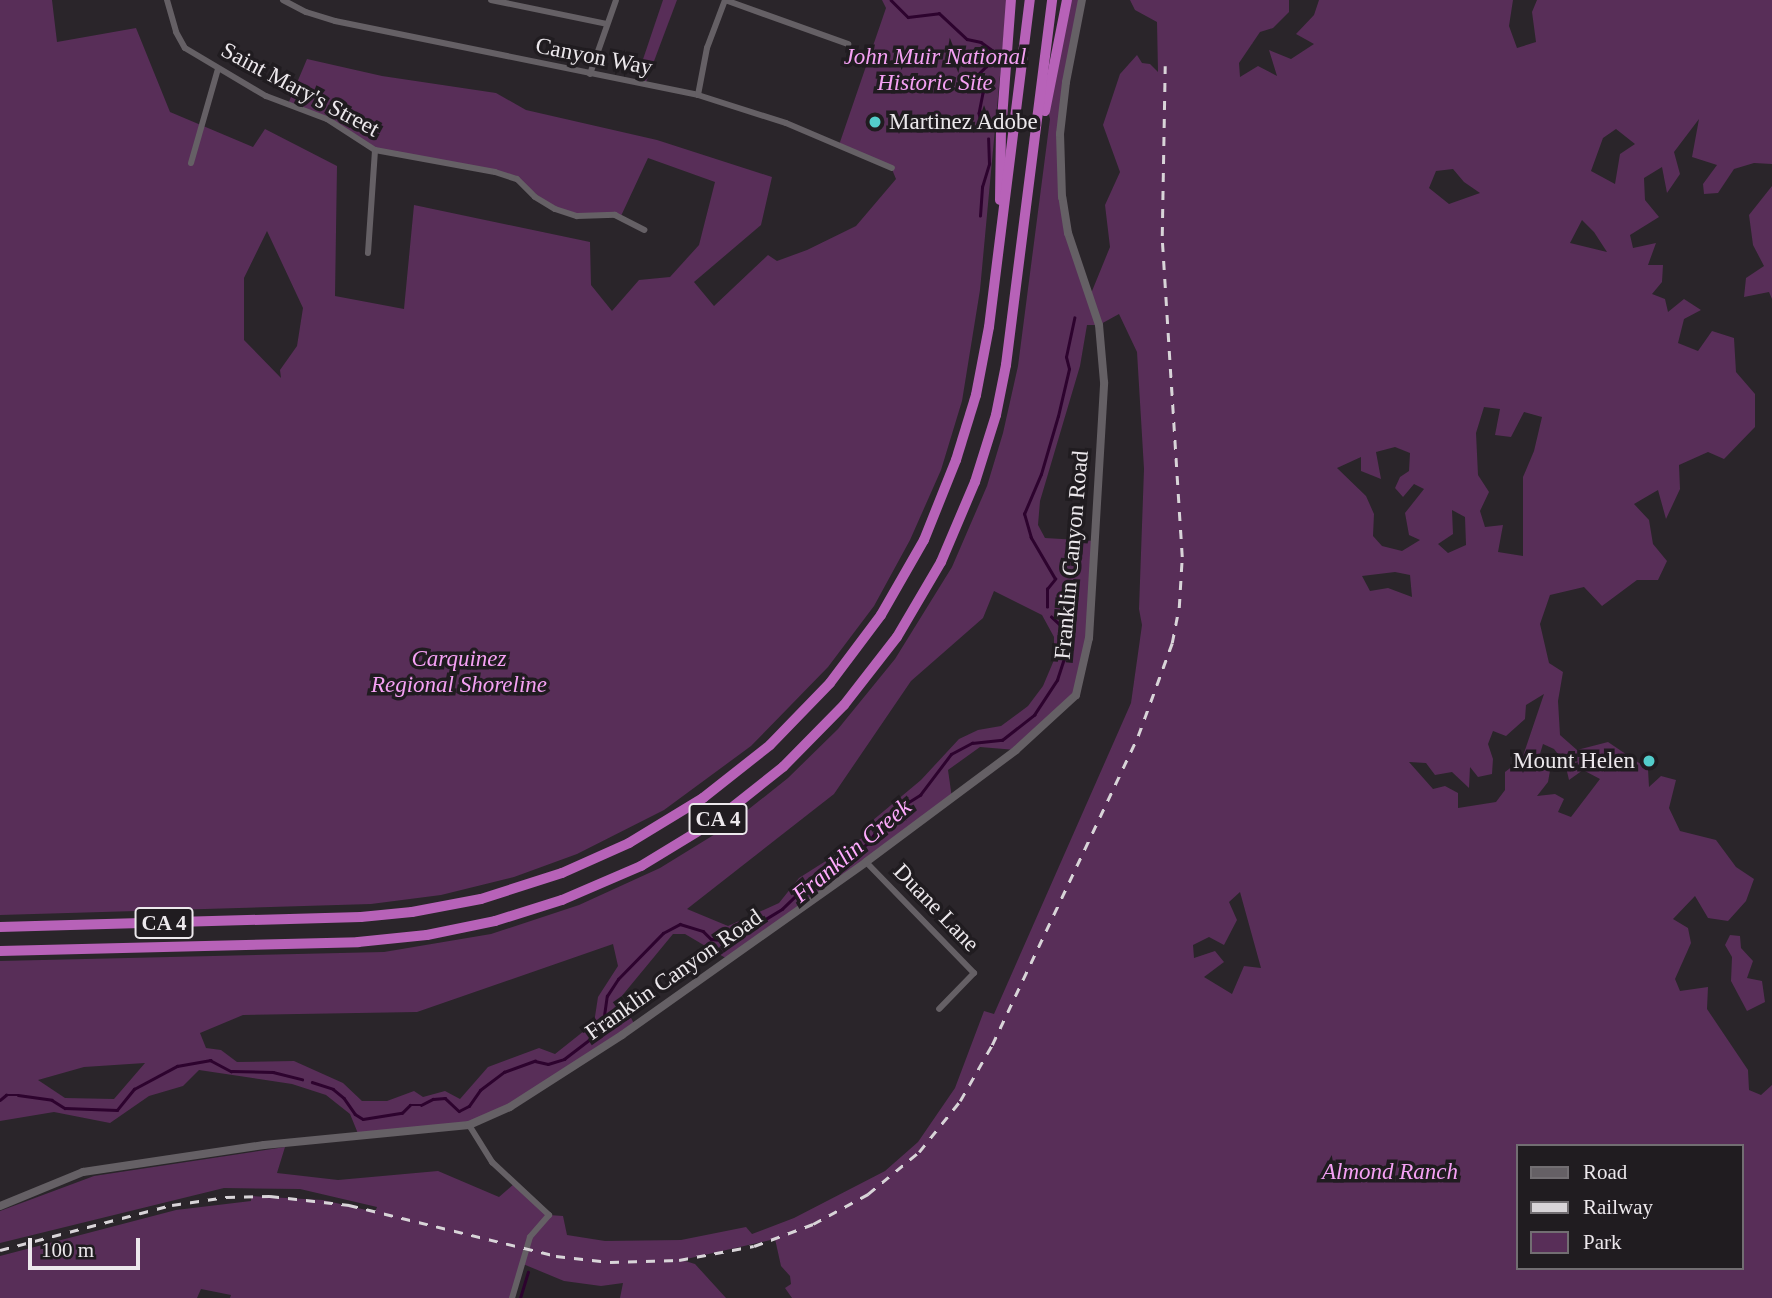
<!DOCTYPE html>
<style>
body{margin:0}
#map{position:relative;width:1772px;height:1298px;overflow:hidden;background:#2a252a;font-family:"Times New Roman",serif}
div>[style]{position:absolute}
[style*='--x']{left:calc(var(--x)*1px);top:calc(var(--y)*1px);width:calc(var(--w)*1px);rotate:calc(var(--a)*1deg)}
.green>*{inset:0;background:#582e58}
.stream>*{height:2.5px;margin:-1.25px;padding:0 1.25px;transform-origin:1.25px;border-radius:1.25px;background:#2d032e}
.minor>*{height:6px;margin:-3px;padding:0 3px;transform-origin:3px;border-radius:3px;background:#656065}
.tertiary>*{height:8px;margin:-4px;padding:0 4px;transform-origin:4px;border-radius:4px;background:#656065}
.motorway>*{height:10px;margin:-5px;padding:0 5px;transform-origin:5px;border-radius:5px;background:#b762b8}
.rail>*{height:2.5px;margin-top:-1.25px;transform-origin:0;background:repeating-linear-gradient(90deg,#d8d4d8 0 9px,transparent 0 18px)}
.dots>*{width:19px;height:19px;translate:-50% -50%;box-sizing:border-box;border:4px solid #201c20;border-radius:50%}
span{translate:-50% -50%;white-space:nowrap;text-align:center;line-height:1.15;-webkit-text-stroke:7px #201c20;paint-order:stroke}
.shield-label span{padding:2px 5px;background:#201c20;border:2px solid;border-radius:5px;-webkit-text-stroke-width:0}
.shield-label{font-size:21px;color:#ece8ec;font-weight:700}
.street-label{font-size:23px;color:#ece8ec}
.park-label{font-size:23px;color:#f5a1f4;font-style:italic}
.poi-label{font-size:23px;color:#ece8ec}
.left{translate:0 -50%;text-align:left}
.right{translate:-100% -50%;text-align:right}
.water-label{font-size:24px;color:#ffabfe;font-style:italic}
.legend{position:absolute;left:1516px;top:1144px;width:228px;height:126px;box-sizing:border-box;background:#201c20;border:2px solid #726e72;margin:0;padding:9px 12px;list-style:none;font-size:21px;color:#ece8ec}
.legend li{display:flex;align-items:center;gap:14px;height:35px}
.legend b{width:35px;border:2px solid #726e72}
.scale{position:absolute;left:28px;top:1238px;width:112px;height:32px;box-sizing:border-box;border:4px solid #ece8ec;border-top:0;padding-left:9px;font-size:21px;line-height:24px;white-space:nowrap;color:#ece8ec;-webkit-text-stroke:5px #201c20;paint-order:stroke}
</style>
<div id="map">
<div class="green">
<div style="clip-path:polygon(evenodd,0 0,52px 0,57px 42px,136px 28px,170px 112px,253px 147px,265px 129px,337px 166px,335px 296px,404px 309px,414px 205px,590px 242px,591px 285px,612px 311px,639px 280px,670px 277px,699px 245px,715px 182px,648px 158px,621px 216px,577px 216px,555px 209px,517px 179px,375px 150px,327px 119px,288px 104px,307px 59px,382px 76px,496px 93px,526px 110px,657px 140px,772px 177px,761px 225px,694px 282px,714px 306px,768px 255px,777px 261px,807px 250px,856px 226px,896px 179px,891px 167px,839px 145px,886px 8px,882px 0,1007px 0,980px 290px,962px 401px,941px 470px,910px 540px,874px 606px,828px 667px,751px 746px,664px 810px,577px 854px,514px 877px,441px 895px,371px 904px,0 915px,0 0,267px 231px,303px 308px,297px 346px,280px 370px,281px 378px,244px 340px,244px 278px,267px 231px)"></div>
<div style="clip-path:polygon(663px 0,677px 0,645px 85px,635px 83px)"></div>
<div style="clip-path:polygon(evenodd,1067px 0,1082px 0,1060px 134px,1068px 233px,1090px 296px,1110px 247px,1105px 205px,1120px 172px,1103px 125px,1120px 74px,1137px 55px,1142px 63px,1150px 64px,1158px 72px,1157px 22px,1135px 10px,1130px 0,1289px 0,1289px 12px,1273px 28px,1260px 32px,1239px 63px,1240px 77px,1258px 66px,1277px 76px,1269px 50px,1291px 59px,1314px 44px,1296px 34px,1314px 15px,1319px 0,1513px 0,1509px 26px,1517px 48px,1536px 42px,1532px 12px,1537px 0,1772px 0,1772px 164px,1754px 163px,1734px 169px,1718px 193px,1704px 194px,1703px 184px,1717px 165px,1692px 157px,1699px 119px,1674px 152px,1680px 174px,1667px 193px,1662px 167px,1644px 178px,1645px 200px,1659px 217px,1630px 235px,1633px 248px,1656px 243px,1648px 265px,1663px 265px,1662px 282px,1652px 294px,1665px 299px,1668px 312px,1684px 299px,1701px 310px,1684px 319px,1678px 343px,1698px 351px,1712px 331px,1734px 338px,1736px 372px,1755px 394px,1755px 427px,1724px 459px,1708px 452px,1679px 465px,1680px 489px,1666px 519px,1658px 490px,1634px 504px,1649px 520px,1653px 544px,1667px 561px,1658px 580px,1637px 580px,1602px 606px,1584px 587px,1550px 595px,1540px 624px,1549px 663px,1563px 672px,1558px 701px,1560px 735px,1577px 750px,1608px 742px,1648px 769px,1649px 787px,1661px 776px,1676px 780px,1669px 808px,1680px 831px,1716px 840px,1736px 867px,1754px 879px,1746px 901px,1728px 921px,1708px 918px,1695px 896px,1673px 919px,1688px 928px,1691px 943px,1675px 979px,1680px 991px,1708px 987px,1707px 1009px,1748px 1070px,1749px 1090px,1761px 1095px,1772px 1085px,1772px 1298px,792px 1298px,785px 1288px,791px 1284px,790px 1276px,781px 1266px,775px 1239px,682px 1260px,695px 1264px,726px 1298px,620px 1298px,623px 1283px,601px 1286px,564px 1281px,523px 1264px,512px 1298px,230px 1298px,231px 1295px,201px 1289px,197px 1298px,0 1298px,0 1256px,176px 1210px,251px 1201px,251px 1196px,323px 1200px,375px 1212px,377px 1207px,300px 1189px,224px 1188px,0 1243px,0 1211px,94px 1176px,285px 1147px,277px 1173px,338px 1180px,438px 1171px,499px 1197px,515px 1183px,549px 1215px,563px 1216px,567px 1235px,605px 1241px,681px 1240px,746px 1227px,752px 1234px,794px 1218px,885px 1171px,918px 1142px,955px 1088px,984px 1011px,994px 1014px,1131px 703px,1142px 625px,1139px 609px,1144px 469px,1137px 352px,1119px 314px,1099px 325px,1087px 325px,1080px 366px,1040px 501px,1038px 525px,1045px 538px,1095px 541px,1089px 638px,1076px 695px,1016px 750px,980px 747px,948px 770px,952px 798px,729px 960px,685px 934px,673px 934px,621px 997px,635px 1026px,559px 1077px,469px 1125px,359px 1136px,350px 1114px,326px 1095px,292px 1084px,199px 1070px,183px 1086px,149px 1096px,110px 1123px,54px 1112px,0 1121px,0 961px,384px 952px,491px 934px,579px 905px,660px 868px,725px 828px,788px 778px,838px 729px,895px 659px,952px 567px,987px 486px,1003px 433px,1018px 366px,1050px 119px,1046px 104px,1067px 0,1616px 129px,1635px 144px,1620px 154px,1615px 184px,1591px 171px,1603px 138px,1616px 129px,1067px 0,1453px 169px,1464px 182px,1480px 193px,1449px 204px,1429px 188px,1436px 171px,1453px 169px,1067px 0,1582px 220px,1594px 232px,1607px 252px,1570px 243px,1582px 220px,1067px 0,1484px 407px,1500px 409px,1495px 435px,1511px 437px,1524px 412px,1542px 417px,1534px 451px,1523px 477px,1523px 556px,1498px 552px,1503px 525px,1485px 527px,1480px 511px,1489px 492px,1478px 475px,1476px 433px,1484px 407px,1067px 0,1395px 447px,1410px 453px,1409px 471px,1400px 477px,1395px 488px,1403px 497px,1414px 484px,1424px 489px,1405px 513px,1409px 535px,1420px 540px,1402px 551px,1382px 546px,1373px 536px,1374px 514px,1366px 496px,1337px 468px,1361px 457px,1361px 471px,1381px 479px,1376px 452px,1395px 447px,1067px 0,1452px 510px,1465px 517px,1466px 545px,1448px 553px,1438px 544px,1453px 534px,1452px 510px,1067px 0,1395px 572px,1410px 575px,1412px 597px,1388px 588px,1370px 591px,1362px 576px,1395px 572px,1067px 0,994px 591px,1042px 615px,1054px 637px,1054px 660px,1043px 686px,1028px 706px,1001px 726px,978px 730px,959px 739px,921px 780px,872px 821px,862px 838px,799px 878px,779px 903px,728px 926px,687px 909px,834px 794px,911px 681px,983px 618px,994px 591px,1067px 0,1544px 694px,1522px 759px,1505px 772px,1505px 790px,1496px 802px,1458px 808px,1458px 793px,1445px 786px,1433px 789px,1409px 762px,1426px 763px,1435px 775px,1452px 772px,1469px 788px,1470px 767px,1478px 777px,1492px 774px,1493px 759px,1488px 744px,1493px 731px,1506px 736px,1525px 719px,1526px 705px,1544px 694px,1067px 0,1543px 744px,1554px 749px,1565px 763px,1569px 780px,1583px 770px,1600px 779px,1571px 817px,1558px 812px,1564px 799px,1555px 794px,1537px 796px,1548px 782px,1551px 765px,1536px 767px,1543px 744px,1067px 0,1240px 892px,1261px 968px,1244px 966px,1232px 994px,1204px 977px,1224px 962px,1215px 951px,1194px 958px,1193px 945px,1209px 937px,1224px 945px,1237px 920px,1229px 902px,1240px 892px,1067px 0,613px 944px,618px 966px,598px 997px,594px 1023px,555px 1054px,539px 1048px,488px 1067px,460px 1099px,445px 1091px,423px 1097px,414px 1091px,387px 1101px,362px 1101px,343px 1083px,294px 1061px,237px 1062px,221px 1050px,206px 1048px,200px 1033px,243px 1015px,417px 1012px,613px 944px,1067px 0,145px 1063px,114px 1099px,65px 1098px,38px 1080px,84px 1067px,145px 1063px,1067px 0,1518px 1146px,1742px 1146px,1742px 1268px,1518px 1268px,1518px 1146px)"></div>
<div style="clip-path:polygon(1772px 186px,1772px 299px,1769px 292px,1744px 297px,1746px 278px,1764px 266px,1753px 245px,1749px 215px)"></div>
<div style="clip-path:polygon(1730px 935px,1740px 936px,1741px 948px,1753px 961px,1747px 978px,1762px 981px,1765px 1002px,1747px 1011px,1731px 981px,1732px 957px,1725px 945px)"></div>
</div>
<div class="stream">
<div style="--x:891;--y:0;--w:24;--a:45"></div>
<div style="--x:908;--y:17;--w:31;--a:-7"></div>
<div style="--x:939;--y:13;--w:38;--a:43"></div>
<div style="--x:967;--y:39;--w:14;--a:12"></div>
<div style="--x:981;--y:42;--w:14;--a:36"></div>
<div style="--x:992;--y:50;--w:17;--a:107"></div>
<div style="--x:987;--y:66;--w:11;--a:135"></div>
<div style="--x:979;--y:74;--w:19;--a:78"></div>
<div style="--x:983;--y:93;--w:20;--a:101"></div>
<div style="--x:979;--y:113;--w:9;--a:77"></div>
<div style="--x:980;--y:216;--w:29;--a:-86"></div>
<div style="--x:982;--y:187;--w:24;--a:-73"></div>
<div style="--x:989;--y:164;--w:25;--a:-92"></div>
<div style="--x:1047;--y:607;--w:18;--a:-90"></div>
<div style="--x:1047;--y:589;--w:13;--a:-51"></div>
<div style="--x:1055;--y:579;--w:48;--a:-120.3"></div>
<div style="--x:1031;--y:538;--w:25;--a:-106"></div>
<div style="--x:1024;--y:514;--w:43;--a:-67"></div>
<div style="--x:1041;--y:474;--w:60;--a:-73.7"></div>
<div style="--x:1058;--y:416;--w:48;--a:-76.8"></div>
<div style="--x:1069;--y:369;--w:12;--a:-104"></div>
<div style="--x:1066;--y:357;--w:40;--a:-78"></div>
<div style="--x:312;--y:1082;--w:22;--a:18"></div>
<div style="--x:333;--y:1089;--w:14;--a:39"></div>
<div style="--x:344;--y:1098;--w:19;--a:55"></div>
<div style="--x:355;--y:1114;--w:9;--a:32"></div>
<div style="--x:363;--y:1119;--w:39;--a:-9"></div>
<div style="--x:402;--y:1113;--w:11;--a:-45"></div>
<div style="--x:410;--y:1105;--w:11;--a:0"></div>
<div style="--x:421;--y:1105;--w:13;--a:-27"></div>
<div style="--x:433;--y:1099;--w:12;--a:-5"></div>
<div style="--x:445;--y:1098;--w:19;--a:43"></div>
<div style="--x:459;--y:1111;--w:11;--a:-27"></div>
<div style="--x:469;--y:1106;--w:19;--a:-55"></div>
<div style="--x:480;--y:1090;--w:30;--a:-37"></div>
<div style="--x:504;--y:1072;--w:33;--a:-20"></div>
<div style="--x:535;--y:1061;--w:13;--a:13"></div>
<div style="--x:548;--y:1064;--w:17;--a:-17"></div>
<div style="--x:564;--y:1059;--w:48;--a:-37.3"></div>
<div style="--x:602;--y:1030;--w:34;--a:-82"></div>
<div style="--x:607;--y:996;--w:20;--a:-57"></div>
<div style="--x:618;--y:979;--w:64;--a:-45.6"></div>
<div style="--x:663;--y:933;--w:19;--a:-28"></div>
<div style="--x:680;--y:924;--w:24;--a:17"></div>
<div style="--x:703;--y:931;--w:11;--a:45"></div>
<div style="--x:711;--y:939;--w:10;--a:6"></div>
<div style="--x:721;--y:940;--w:21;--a:-17"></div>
<div style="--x:741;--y:934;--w:48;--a:-31.4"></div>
<div style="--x:782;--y:909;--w:47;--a:-44.1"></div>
<div style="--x:816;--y:876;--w:60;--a:-32.1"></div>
<div style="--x:867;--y:844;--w:36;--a:-54"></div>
<div style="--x:888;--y:815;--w:38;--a:-32"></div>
<div style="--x:920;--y:795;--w:51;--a:-52.9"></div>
<div style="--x:951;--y:754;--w:24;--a:-28"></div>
<div style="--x:972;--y:743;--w:30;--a:-6"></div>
<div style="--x:1002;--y:740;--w:41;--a:-38"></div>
<div style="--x:1034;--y:715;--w:42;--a:-56.7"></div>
<div style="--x:1057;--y:680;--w:25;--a:-72"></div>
<div style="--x:1065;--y:656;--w:28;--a:-94"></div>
<div style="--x:1063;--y:628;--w:16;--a:-137"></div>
<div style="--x:0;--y:1100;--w:8;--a:-40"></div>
<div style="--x:6;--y:1095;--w:12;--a:0"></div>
<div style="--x:18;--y:1095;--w:34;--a:8"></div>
<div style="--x:52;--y:1100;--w:15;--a:32"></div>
<div style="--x:65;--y:1108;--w:52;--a:2.2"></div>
<div style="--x:117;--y:1110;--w:27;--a:-51"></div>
<div style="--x:134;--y:1089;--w:49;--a:-28.1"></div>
<div style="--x:177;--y:1066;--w:34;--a:-10"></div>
<div style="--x:210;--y:1060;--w:24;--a:28"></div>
<div style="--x:231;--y:1071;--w:42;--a:1.4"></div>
<div style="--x:273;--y:1072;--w:30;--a:14"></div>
<div style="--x:520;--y:1298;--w:27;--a:-73"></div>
</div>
<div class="minor">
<div style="--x:167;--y:0;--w:33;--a:74"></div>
<div style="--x:176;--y:32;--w:18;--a:61"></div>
<div style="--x:185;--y:48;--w:94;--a:30.7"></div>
<div style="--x:266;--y:96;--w:65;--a:20.7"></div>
<div style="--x:327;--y:119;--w:57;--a:32.9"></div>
<div style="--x:375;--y:150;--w:122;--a:10.4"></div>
<div style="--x:495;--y:172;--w:23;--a:18"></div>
<div style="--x:517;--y:179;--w:25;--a:45"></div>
<div style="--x:535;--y:197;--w:23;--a:31"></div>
<div style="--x:555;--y:209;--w:23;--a:18"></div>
<div style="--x:577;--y:216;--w:38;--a:-2"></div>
<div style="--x:615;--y:215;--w:33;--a:27"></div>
<div style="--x:283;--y:0;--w:26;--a:28"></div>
<div style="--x:306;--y:12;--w:30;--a:17"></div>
<div style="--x:335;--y:21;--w:370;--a:11.5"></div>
<div style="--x:698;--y:95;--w:92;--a:17.7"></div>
<div style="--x:786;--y:123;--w:115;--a:23"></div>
<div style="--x:491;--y:0;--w:118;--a:11.7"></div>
<div style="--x:590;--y:74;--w:78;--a:-70.6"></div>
<div style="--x:698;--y:95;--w:48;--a:-79.2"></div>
<div style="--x:707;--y:48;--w:51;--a:-69.4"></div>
<div style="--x:725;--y:0;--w:131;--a:19.7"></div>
<div style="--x:191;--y:163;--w:98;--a:-74"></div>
<div style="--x:368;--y:253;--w:103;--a:-86.1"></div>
<div style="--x:866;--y:862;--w:155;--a:45.8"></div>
<div style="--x:974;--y:973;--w:50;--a:134.2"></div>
<div style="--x:469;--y:1125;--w:44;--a:58.1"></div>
<div style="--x:492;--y:1162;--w:78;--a:42.9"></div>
<div style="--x:549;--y:1215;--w:29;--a:131"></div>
<div style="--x:530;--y:1237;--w:64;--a:106.4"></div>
</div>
<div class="tertiary">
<div style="--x:0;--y:1206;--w:90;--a:-22.3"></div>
<div style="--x:83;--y:1172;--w:183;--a:-8.5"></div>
<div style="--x:264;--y:1145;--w:206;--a:-5.6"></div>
<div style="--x:469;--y:1125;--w:45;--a:-23.7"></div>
<div style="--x:510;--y:1107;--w:133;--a:-32.7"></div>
<div style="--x:622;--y:1035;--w:299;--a:-35.3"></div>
<div style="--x:866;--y:862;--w:187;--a:-36.7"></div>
<div style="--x:1016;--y:750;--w:81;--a:-42.5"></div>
<div style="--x:1076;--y:695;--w:58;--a:-77.2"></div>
<div style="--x:1089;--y:638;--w:256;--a:-86.6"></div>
<div style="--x:1104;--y:382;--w:57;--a:-95"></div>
<div style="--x:1099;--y:325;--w:97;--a:-108.6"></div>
<div style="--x:1068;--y:233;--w:36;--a:-99"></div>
<div style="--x:1062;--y:197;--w:63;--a:-91.8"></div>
<div style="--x:1060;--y:134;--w:52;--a:-83.4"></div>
<div style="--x:1066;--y:82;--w:84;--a:-79"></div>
</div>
<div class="motorway">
<div style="--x:1045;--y:111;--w:113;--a:-78.8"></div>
<div style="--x:1000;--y:200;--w:68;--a:-89.2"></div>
<div style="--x:1001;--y:132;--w:132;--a:-85.7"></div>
<div style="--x:0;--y:927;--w:361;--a:-1.6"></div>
<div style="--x:361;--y:917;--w:51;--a:-5.6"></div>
<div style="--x:412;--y:912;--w:70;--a:-10.7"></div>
<div style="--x:481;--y:899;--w:85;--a:-17.8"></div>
<div style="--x:562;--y:873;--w:73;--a:-24.1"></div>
<div style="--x:629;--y:843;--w:87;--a:-31.3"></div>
<div style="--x:703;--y:798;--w:85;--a:-38.3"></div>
<div style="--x:770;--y:745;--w:86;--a:-45.9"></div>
<div style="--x:830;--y:683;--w:85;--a:-53.1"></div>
<div style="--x:881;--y:615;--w:86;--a:-60.2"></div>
<div style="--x:924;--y:540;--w:86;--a:-68.2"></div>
<div style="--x:956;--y:460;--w:68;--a:-72.9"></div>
<div style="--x:976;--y:395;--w:69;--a:-79.2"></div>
<div style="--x:989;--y:327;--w:330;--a:-82.9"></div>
<div style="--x:0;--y:951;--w:358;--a:-1.4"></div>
<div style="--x:358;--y:942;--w:69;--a:-5.8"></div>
<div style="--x:427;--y:935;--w:69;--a:-11.6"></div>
<div style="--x:495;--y:921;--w:70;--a:-17.4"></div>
<div style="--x:562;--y:900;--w:86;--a:-23.3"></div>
<div style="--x:641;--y:866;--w:87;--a:-31.3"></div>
<div style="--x:715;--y:821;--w:87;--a:-38.5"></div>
<div style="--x:783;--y:767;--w:87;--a:-45.5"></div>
<div style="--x:844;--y:705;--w:86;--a:-52.1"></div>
<div style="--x:897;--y:637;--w:87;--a:-59.6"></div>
<div style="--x:941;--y:562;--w:87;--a:-67"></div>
<div style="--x:975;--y:482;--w:70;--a:-72.6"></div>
<div style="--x:996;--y:415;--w:51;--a:-78.7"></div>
<div style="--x:1006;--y:365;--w:368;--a:-82.8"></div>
</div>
<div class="rail">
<div style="--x:0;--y:1250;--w:178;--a:-14.7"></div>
<div style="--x:172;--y:1205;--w:55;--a:-8.4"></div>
<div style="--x:226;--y:1197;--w:44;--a:-1.3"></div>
<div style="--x:270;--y:1196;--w:80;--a:6.5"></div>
<div style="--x:349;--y:1205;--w:213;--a:13.8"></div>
<div style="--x:556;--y:1256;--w:54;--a:6.3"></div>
<div style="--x:610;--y:1262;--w:69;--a:-1.7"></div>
<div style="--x:679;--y:1260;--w:76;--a:-10.6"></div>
<div style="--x:754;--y:1246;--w:63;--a:-20.4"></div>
<div style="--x:813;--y:1224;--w:63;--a:-28.6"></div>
<div style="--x:868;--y:1194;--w:66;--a:-39.5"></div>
<div style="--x:919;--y:1152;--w:65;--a:-51.2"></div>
<div style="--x:960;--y:1101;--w:64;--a:-60.3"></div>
<div style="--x:992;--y:1045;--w:342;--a:-64.7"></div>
<div style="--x:1138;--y:736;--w:99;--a:-69.9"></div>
<div style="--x:1172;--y:643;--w:36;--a:-79"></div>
<div style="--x:1179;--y:608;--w:51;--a:-86.6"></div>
<div style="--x:1182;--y:557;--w:322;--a:-93.6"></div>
<div style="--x:1162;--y:236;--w:170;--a:-89"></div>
</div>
<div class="dots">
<div style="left:875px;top:122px;background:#53cdcb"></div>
<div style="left:1649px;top:761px;background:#53cdcb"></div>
</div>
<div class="shield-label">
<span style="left:718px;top:819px">CA 4</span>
<span style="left:164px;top:923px">CA 4</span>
</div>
<div class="street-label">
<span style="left:594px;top:57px;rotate:11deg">Canyon Way</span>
<span style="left:300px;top:90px;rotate:28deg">Saint Mary's Street</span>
<span style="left:1072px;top:555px;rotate:-85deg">Franklin Canyon Road</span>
<span style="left:936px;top:908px;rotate:46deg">Duane Lane</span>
<span style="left:674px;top:975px;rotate:-35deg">Franklin Canyon Road</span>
</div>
<div class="park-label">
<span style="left:935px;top:70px">John Muir National<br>Historic Site</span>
<span style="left:459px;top:672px">Carquinez<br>Regional Shoreline</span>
<span style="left:1390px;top:1172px">Almond Ranch</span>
</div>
<div class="poi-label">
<span class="left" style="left:889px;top:122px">Martinez Adobe</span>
<span class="right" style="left:1635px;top:761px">Mount Helen</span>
</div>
<div class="water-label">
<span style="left:852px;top:851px;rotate:-40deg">Franklin Creek</span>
</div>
<ul class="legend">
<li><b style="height:9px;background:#656065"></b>Road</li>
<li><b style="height:9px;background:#d8d4d8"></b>Railway</li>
<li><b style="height:19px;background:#582e58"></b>Park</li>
</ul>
<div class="scale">100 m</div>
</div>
